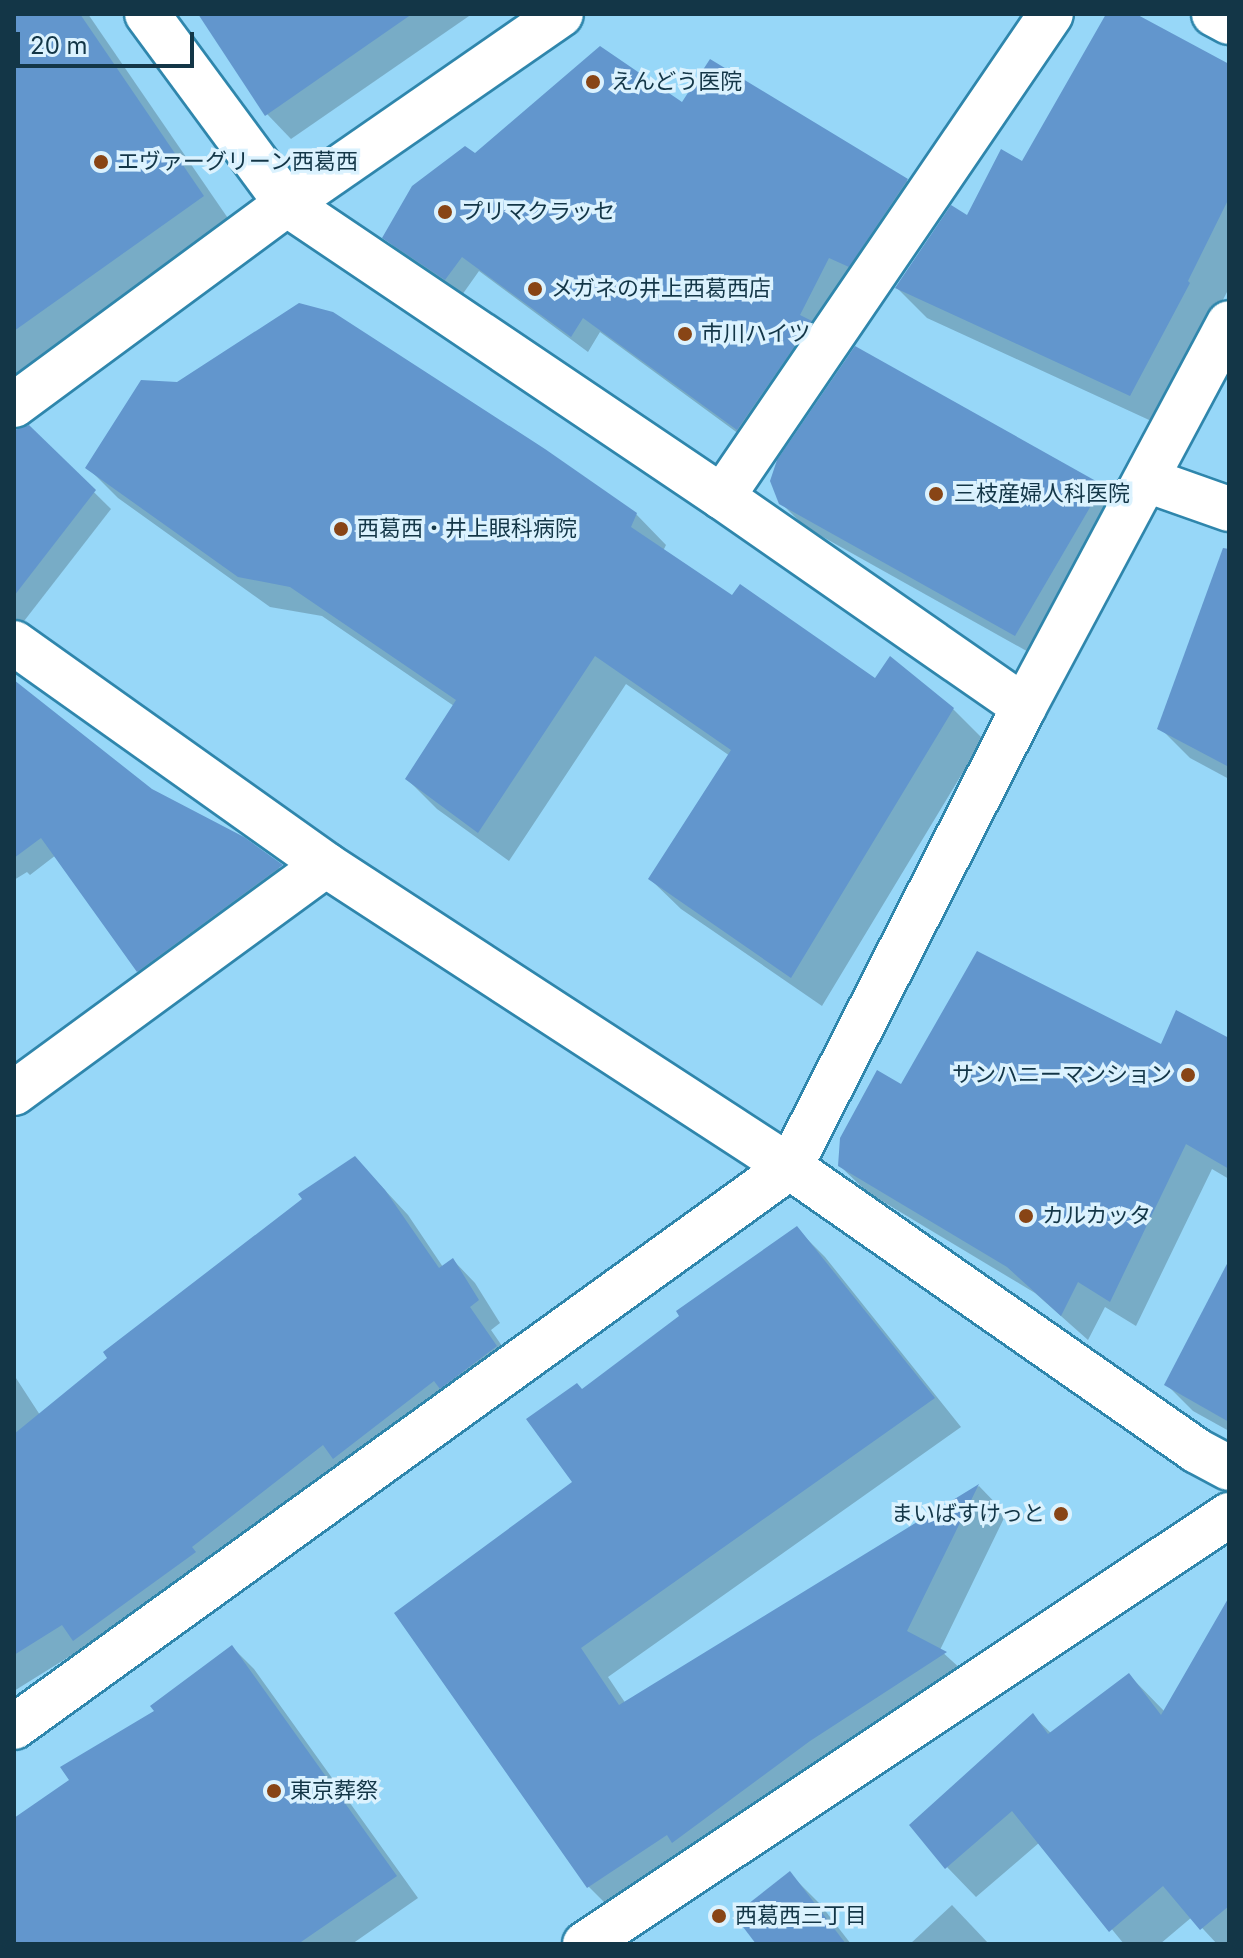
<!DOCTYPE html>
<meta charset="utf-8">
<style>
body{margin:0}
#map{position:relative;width:1243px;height:1958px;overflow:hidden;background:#97d7f8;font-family:Inter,"Noto Sans JP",sans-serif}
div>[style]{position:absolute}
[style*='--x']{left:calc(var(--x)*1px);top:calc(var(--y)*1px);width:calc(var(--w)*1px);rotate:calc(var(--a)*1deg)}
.shadow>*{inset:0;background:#0003}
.building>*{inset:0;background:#6296cd}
.roads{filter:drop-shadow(2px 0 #2f86ac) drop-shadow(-2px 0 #2f86ac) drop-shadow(0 2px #2f86ac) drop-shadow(0 -2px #2f86ac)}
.minor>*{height:44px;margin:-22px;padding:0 22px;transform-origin:22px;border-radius:22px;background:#fff}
.dots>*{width:22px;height:22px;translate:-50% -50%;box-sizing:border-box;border:4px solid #dbf2fe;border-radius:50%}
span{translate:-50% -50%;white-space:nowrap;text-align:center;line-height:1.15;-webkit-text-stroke:7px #dbf2fe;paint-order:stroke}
.poi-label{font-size:22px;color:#133647}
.left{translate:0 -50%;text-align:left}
.right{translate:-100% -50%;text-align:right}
.frame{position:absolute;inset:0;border:16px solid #133647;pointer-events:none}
.scale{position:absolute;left:16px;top:32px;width:178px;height:36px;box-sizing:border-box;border:4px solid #133647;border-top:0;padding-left:10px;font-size:24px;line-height:28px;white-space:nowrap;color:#133647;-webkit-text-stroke:6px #dbf2fe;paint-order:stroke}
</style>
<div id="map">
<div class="shadow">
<div style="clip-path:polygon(14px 14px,88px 14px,236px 230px,14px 388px)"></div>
<div style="clip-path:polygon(199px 14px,472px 14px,291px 139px,267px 114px)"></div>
<div style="clip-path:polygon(1108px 14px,1132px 14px,1229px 66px,1229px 288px,1160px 425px,927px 318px,897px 288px,1022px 164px)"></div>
<div style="clip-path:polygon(710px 61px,907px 181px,923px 197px,866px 282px,846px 272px,754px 445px,600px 332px,588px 352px,479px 271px,462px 295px,401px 254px,384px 237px,475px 155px,683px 105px)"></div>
<div style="clip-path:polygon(37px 436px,111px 509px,14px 634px,14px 454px)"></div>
<div style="clip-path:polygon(88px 468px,636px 514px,666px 545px,663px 551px,733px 598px,876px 681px,953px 709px,983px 739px,822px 1006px,681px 909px,650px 879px,730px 756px,626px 684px,509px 861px,437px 809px,407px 779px,454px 706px,322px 616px,270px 607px,118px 498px)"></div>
<div style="clip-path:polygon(1101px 486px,1125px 510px,1039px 658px,805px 527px,781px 503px)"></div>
<div style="clip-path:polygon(1229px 609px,1229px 779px,1190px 758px,1160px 728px)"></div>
<div style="clip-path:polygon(14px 686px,151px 790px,243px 839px,298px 883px,155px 988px,138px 971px,56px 855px,30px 875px,27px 872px,14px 880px)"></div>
<div style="clip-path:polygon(1229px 1040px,1229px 1179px,1212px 1169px,1136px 1326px,1105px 1307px,1088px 1340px,1035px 1293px,867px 1192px,840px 1166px,902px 1087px)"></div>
<div style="clip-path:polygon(355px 1158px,408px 1215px,443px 1267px,453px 1260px,475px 1283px,500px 1323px,491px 1330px,518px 1369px,97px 1662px,83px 1648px,14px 1691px,14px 1375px,40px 1415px)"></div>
<div style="clip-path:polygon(797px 1229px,825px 1257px,961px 1427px,608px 1677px,626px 1704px,979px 1486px,1006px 1514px,940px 1650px,974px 1681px,616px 1914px,588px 1886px,575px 1482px,582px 1391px)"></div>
<div style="clip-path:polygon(1229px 1264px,1229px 1431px,1193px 1411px,1166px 1384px)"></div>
<div style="clip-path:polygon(1229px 1606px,1229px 1944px,1217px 1944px,1192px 1917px,1160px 1944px,1124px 1944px,1040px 1842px,976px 1897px,947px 1867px,1033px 1716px,1052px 1734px,1129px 1675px,1165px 1712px)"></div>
<div style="clip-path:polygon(232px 1647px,254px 1669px,418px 1898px,352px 1944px,14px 1944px,14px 1820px,72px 1780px)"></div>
<div style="clip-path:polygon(790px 1874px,820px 1904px,851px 1944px,759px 1944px)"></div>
<div style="clip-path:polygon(952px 1905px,989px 1944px,910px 1944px)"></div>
</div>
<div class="building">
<div style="clip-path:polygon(14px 14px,80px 14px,204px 196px,14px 331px)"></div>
<div style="clip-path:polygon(198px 14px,412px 14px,265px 116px)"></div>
<div style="clip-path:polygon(1106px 14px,1136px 14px,1229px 64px,1229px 198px,1188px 281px,1190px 283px,1130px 396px,895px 288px,951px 205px,967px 215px,1001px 149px,1022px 161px)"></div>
<div style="clip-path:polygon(600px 46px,682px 102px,710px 59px,908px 179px,849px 267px,829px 258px,800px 315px,812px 321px,737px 430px,583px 318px,571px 337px,462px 257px,445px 280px,382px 238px,412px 186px,465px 146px,475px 153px)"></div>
<div style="clip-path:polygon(299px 303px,333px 312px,545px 449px,637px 513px,631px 527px,732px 595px,740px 584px,875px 678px,890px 656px,954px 708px,791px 978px,648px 879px,731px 750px,595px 656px,478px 833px,405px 779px,456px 700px,290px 587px,238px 577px,85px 468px,141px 380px,177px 382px)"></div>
<div style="clip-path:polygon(855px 346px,1103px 485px,1015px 636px,779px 504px,770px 481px,777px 460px)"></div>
<div style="clip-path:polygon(29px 425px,96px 490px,14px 596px,14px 430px)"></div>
<div style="clip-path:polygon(1223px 548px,1229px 549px,1229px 767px,1157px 729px)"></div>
<div style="clip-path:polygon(14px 680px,152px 789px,244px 837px,283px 865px,137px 972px,41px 838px,14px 858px)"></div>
<div style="clip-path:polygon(977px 951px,1161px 1044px,1176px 1010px,1229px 1038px,1229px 1169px,1186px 1144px,1110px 1302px,1078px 1282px,1061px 1316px,1007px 1267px,838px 1166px,840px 1138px,877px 1070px,901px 1084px)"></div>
<div style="clip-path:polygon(355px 1156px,385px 1190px,439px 1268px,453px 1258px,479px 1300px,470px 1307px,497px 1346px,440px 1389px,434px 1381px,333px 1459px,323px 1445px,192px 1547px,196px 1552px,73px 1641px,62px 1625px,14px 1655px,14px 1434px,107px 1358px,103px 1352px,302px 1199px,298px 1194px)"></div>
<div style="clip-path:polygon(797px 1226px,935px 1398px,581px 1648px,619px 1705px,979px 1484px,907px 1631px,947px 1652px,810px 1741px,672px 1843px,667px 1835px,587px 1888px,394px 1613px,572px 1482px,526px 1419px,577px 1383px,582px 1389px,679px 1316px,676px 1311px)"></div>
<div style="clip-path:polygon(1229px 1260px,1229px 1422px,1164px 1385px)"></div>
<div style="clip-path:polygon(1229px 1597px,1229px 1906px,1200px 1930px,1163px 1886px,1109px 1932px,1012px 1811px,945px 1869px,909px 1825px,1033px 1713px,1048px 1734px,1129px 1673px,1161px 1715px)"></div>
<div style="clip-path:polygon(232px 1645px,397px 1876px,298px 1944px,14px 1944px,14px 1818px,69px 1780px,60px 1767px,154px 1711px,150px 1706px)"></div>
<div style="clip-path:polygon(790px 1871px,846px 1944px,756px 1944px,734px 1915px)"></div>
</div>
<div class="roads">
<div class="minor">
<div style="--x:147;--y:14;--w:236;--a:53.6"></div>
<div style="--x:287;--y:204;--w:524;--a:33.96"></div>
<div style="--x:722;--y:497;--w:368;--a:34.8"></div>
<div style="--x:1214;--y:14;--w:17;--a:28"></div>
<div style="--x:14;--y:405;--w:339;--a:-36.4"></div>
<div style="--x:287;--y:204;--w:333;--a:-34.7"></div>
<div style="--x:1147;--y:480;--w:87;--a:19.5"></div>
<div style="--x:722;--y:497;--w:584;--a:-55.74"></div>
<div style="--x:14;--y:643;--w:383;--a:35.4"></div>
<div style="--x:326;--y:865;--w:554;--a:33.06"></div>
<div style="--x:790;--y:1167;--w:496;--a:34.9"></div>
<div style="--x:1197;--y:1451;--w:36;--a:28"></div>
<div style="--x:14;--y:1093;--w:386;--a:-36.2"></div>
<div style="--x:14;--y:1727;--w:957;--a:-35.82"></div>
<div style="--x:790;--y:1167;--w:516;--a:-63.04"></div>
<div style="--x:1024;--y:707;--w:435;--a:-61.9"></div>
<div style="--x:585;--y:1944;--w:774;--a:-33.67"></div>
</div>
</div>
<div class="dots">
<div style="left:593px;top:82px;background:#884516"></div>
<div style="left:101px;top:162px;background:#884516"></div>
<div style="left:445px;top:212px;background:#884516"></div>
<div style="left:535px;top:289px;background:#884516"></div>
<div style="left:685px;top:334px;background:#884516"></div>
<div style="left:936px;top:494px;background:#884516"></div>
<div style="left:341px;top:529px;background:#884516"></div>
<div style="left:1188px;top:1075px;background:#884516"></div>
<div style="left:1026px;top:1216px;background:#884516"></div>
<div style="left:1061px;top:1514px;background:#884516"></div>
<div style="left:274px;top:1791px;background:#884516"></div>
<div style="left:719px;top:1916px;background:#884516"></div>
</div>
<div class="poi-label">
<span class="left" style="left:611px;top:82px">えんどう医院</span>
<span class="left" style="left:117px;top:162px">エヴァーグリーン西葛西</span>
<span class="left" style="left:461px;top:212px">プリマクラッセ</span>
<span class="left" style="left:551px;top:289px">メガネの井上西葛西店</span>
<span class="left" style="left:701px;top:334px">市川ハイツ</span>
<span class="left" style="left:954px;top:494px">三枝産婦人科医院</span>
<span class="left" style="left:357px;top:529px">西葛西・井上眼科病院</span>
<span class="right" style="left:1172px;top:1075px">サンハニーマンション</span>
<span class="left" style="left:1042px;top:1216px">カルカッタ</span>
<span class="right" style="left:1045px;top:1514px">まいばすけっと</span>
<span class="left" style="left:290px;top:1791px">東京葬祭</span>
<span class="left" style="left:735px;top:1916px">西葛西三丁目</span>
</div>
<div class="frame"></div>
<div class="scale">20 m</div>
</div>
